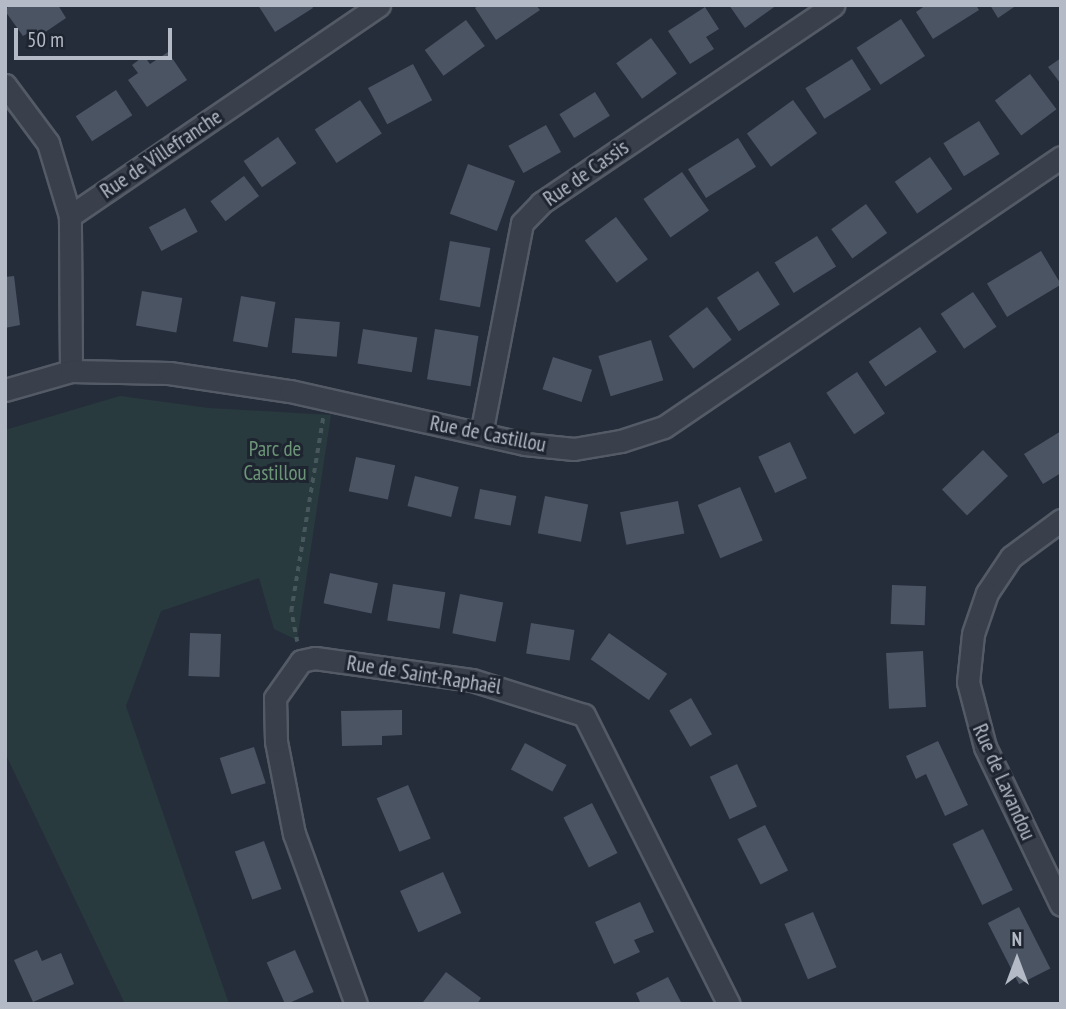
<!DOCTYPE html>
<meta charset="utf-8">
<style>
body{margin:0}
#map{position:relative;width:1066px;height:1009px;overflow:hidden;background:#252d3b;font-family:"PT Sans Narrow",sans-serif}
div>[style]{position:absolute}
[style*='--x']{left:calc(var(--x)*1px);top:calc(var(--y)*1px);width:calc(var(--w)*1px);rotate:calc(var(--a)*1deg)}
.green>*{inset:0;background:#283a3d}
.building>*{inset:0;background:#4b5463;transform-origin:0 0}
.path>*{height:3.5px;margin-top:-1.75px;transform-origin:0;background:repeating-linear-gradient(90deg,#47575b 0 5px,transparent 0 10px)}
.roads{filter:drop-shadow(2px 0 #545b66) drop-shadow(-2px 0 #545b66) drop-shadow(0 2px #545b66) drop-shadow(0 -2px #545b66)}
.street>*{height:21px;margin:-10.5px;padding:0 10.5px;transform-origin:10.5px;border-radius:10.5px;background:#393f4b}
span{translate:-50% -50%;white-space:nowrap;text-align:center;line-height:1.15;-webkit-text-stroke:6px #1e2530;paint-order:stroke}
.street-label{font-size:21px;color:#b4bbc6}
.park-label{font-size:21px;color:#6d9678}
.frame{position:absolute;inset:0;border:7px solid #b4bbc6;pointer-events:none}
.north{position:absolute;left:982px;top:925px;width:70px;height:70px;-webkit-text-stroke:5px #1e2530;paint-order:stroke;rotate:0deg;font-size:19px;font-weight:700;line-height:28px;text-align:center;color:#b4bbc6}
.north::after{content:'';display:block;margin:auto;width:24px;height:32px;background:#b4bbc6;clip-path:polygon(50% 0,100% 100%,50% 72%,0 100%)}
.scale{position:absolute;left:14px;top:28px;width:158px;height:32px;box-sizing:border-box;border:4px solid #b4bbc6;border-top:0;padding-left:9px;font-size:21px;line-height:24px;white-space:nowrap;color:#b4bbc6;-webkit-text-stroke:5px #1e2530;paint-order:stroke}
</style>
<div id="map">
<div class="green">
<div style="clip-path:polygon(120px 396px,209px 408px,331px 415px,297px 640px,274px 629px,259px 578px,161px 611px,126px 706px,229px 1004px,125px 1004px,5px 753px,5px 430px)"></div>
</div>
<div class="building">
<div style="clip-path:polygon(9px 5px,58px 5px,66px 18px,35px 39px,30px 32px,23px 36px,5px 11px)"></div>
<div style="clip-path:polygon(258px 5px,311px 5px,313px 8px,275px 32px)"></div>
<div style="clip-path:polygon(479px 5px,536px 5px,540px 10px,496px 40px,475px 8px)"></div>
<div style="clip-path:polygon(729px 5px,777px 5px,745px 28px)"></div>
<div style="clip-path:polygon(926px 5px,976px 5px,979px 10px,933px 39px,916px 12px)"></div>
<div style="clip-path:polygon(990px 5px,1017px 5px,998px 18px)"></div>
<div style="clip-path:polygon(705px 7px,719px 29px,706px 37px,714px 49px,690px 64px,668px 31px)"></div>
<div style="left:901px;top:19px;width:44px;height:53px;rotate:57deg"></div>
<div style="left:466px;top:20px;width:32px;height:51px;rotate:54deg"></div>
<div style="left:651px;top:38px;width:44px;height:43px;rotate:54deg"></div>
<div style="clip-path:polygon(168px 52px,187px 80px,147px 107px,128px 80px,138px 73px,132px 65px,144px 56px,150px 64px)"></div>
<div style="clip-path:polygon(1061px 58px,1061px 84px,1048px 67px)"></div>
<div style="left:852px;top:59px;width:36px;height:55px;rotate:58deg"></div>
<div style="left:413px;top:64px;width:41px;height:51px;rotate:62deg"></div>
<div style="left:1030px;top:74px;width:44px;height:44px;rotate:53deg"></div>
<div style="left:116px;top:90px;width:30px;height:48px;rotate:57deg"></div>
<div style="left:595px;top:92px;width:28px;height:42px;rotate:58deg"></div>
<div style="left:360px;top:100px;width:40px;height:54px;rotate:57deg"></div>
<div style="left:793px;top:100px;width:41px;height:57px;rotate:54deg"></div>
<div style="left:979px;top:121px;width:39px;height:42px;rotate:58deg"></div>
<div style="left:546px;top:125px;width:31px;height:43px;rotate:61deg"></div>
<div style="left:278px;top:137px;width:32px;height:42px;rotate:55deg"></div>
<div style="left:738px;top:138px;width:34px;height:59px;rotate:58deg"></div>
<div style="left:930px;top:157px;width:39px;height:43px;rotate:55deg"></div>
<div style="left:468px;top:164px;width:50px;height:53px;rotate:20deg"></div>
<div style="left:682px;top:172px;width:47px;height:47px;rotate:55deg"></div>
<div style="left:244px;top:176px;width:25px;height:42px;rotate:53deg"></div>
<div style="left:866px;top:204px;width:36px;height:43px;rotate:54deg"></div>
<div style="left:185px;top:208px;width:27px;height:41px;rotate:62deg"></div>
<div style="left:616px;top:217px;width:53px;height:39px;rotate:53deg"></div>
<div style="left:817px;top:236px;width:36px;height:50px;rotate:58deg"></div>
<div style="left:450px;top:241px;width:41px;height:60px;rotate:10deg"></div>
<div style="left:1041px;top:251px;width:39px;height:63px;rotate:59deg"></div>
<div style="left:758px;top:271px;width:40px;height:49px;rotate:57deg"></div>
<div style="clip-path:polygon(14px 276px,20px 325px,5px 328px,5px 277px)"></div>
<div style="left:142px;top:291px;width:41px;height:35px;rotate:10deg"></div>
<div style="left:973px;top:292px;width:42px;height:39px;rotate:56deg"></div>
<div style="left:241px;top:296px;width:35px;height:46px;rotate:10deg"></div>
<div style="left:707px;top:307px;width:41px;height:48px;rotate:53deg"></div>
<div style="left:295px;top:318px;width:45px;height:35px;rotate:5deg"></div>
<div style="left:920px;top:327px;width:30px;height:62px;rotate:56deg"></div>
<div style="left:363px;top:329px;width:55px;height:35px;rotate:9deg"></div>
<div style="left:435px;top:329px;width:44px;height:51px;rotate:9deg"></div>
<div style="left:651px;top:340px;width:42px;height:55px;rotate:73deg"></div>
<div style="left:553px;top:357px;width:41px;height:34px;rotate:18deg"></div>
<div style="left:857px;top:372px;width:50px;height:37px;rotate:56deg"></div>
<div style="clip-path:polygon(1061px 431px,1061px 473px,1043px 484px,1024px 454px)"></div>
<div style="left:790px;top:442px;width:40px;height:35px;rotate:65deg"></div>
<div style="left:983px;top:450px;width:36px;height:57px;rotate:46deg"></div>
<div style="left:356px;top:457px;width:40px;height:35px;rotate:12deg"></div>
<div style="left:415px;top:476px;width:45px;height:31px;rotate:14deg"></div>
<div style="left:740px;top:487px;width:58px;height:46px;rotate:67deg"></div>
<div style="left:480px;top:489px;width:37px;height:30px;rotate:11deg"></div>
<div style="left:545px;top:496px;width:44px;height:38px;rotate:11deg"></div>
<div style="left:678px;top:501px;width:33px;height:59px;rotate:79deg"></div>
<div style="left:330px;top:573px;width:49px;height:31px;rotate:12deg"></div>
<div style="left:393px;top:584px;width:53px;height:37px;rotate:9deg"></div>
<div style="left:892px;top:585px;width:34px;height:39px;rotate:2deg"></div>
<div style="left:460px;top:594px;width:44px;height:40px;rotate:11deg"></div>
<div style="left:531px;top:623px;width:44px;height:31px;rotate:9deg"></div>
<div style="left:190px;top:633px;width:31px;height:43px;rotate:2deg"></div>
<div style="left:609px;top:633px;width:71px;height:32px;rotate:35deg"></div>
<div style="left:923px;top:651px;width:56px;height:37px;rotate:87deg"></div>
<div style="left:691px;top:698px;width:42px;height:25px;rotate:60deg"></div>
<div style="clip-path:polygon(402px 710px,402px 735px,382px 736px,382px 745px,342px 746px,341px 711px)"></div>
<div style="clip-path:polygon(938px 741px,968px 805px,945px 816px,926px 774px,916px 779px,906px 756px)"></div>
<div style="left:525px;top:743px;width:47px;height:30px;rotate:28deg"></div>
<div style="left:254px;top:747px;width:38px;height:36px;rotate:72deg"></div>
<div style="left:737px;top:764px;width:47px;height:30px;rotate:65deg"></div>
<div style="left:408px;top:785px;width:58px;height:34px;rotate:67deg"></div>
<div style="left:592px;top:803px;width:56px;height:32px;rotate:63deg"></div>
<div style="left:765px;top:825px;width:51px;height:31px;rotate:63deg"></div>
<div style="left:983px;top:829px;width:68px;height:34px;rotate:64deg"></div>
<div style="left:264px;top:841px;width:51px;height:31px;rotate:70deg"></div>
<div style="left:443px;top:872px;width:45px;height:47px;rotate:66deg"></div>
<div style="clip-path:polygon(640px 902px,654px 932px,634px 940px,640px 952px,614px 964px,595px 922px)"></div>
<div style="left:1019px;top:907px;width:69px;height:35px;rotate:63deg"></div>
<div style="left:813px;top:912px;width:60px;height:31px;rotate:67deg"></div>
<div style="clip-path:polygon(37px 950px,42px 961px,61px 953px,74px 984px,33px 1002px,14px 960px)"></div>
<div style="left:295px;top:950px;width:46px;height:31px;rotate:66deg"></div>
<div style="clip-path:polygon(446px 972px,481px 998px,477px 1004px,423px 1002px)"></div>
<div style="clip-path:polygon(668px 977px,682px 1004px,641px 1004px,636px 993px)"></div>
</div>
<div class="path">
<div style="--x:297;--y:642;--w:32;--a:-101"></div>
<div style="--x:291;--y:611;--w:196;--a:-80.6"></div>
</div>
<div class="roads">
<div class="street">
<div style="--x:5;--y:85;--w:72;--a:53.4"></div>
<div style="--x:48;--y:143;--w:76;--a:73.2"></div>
<div style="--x:71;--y:371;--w:155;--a:-90.4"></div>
<div style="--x:70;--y:216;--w:374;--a:-34.3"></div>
<div style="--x:5;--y:390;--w:69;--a:-16.1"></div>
<div style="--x:71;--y:371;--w:98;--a:1.2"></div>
<div style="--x:169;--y:373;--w:122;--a:8.5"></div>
<div style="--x:290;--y:391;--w:241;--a:12.7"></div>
<div style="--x:525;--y:444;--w:49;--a:5.8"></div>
<div style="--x:574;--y:449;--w:48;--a:-9.7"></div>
<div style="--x:621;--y:441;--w:45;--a:-18"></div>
<div style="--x:664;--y:427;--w:480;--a:-34.2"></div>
<div style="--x:481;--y:434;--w:215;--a:-79"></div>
<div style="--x:522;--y:223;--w:28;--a:-46"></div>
<div style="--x:541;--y:203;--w:353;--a:-34.1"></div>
<div style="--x:1061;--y:520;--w:62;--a:143.5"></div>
<div style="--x:1011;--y:557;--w:43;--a:123.7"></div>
<div style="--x:987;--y:593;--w:43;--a:108.9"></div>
<div style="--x:973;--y:634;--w:48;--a:95.9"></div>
<div style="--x:968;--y:682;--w:67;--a:75.3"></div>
<div style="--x:985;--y:747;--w:175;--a:64.3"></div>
<div style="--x:356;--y:1004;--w:181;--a:-110"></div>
<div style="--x:294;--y:834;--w:95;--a:-101"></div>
<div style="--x:276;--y:741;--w:43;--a:-91.3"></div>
<div style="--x:275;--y:698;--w:45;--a:-54.9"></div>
<div style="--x:301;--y:661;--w:14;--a:-12"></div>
<div style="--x:315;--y:658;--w:159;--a:8"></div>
<div style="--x:472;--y:680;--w:117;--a:17.4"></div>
<div style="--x:584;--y:715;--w:323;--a:63.4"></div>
</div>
</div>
<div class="street-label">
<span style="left:161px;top:154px;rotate:-34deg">Rue de Villefranche</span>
<span style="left:586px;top:173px;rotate:-35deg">Rue de Cassis</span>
<span style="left:488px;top:434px;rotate:11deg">Rue de Castillou</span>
<span style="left:424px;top:675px;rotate:9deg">Rue de Saint-Raphaël</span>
<span style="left:1004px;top:782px;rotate:66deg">Rue de Lavandou</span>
</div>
<div class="park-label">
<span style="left:275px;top:461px">Parc de<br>Castillou</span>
</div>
<div class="frame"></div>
<div class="north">N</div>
<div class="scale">50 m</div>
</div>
